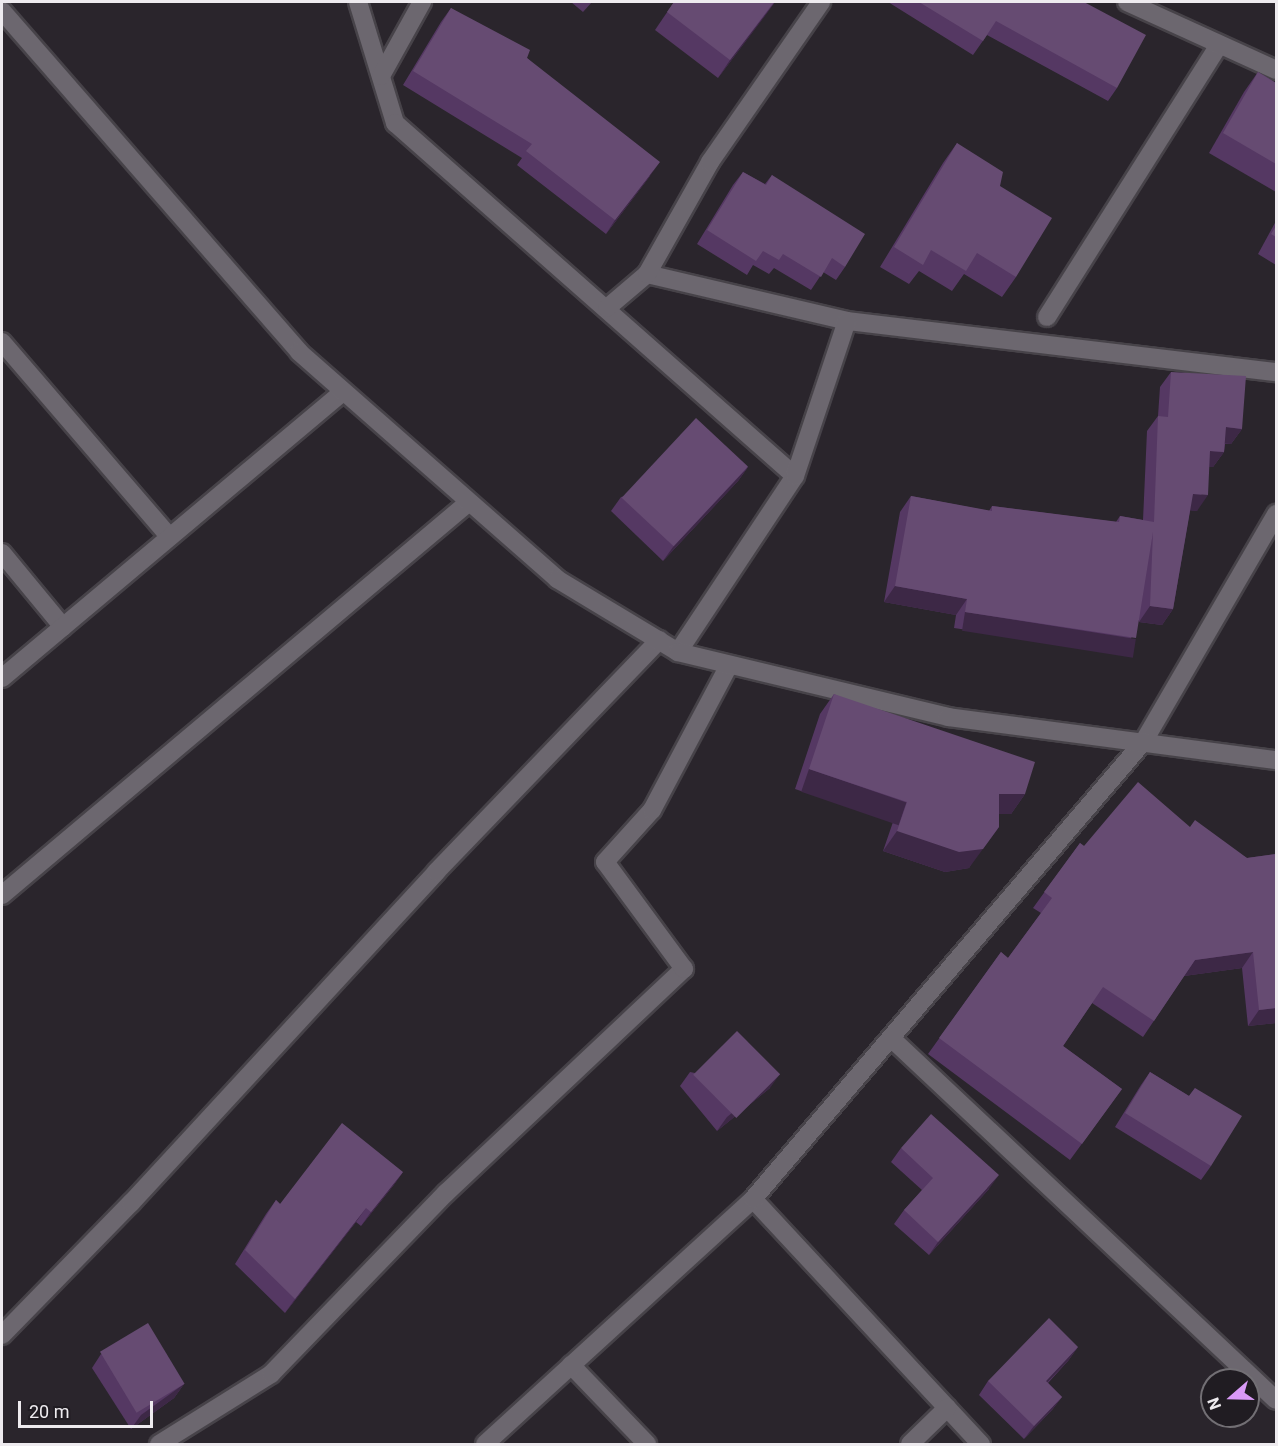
<!DOCTYPE html>
<style>
body{margin:0}
#map{position:relative;width:1278px;height:1446px;overflow:hidden;background:#2a252c;font-family:Roboto,sans-serif}
div>[style]{position:absolute}
[style*='--x']{left:calc(var(--x)*1px);top:calc(var(--y)*1px);width:calc(var(--w)*1px);rotate:calc(var(--a)*1deg)}
.roads{filter:drop-shadow(2px 0 #474349) drop-shadow(-2px 0 #474349) drop-shadow(0 2px #474349) drop-shadow(0 -2px #474349)}
.service>*{height:18px;margin:-9px;padding:0 9px;transform-origin:9px;border-radius:9px;background:#6c676f}
.minor>*{height:18px;margin:-9px;padding:0 9px;transform-origin:9px;border-radius:9px;background:#6c676f}
.tertiary>*{height:18px;margin:-9px;padding:0 9px;transform-origin:9px;border-radius:9px;background:#6c676f}
.wall>*{inset:0;background:#553863}
.shaded-wall>*{inset:0;background:#3d2846;transform-origin:0 0}
.building>*{inset:0;background:#664b72;transform-origin:0 0}
span{translate:-50% -50%;white-space:nowrap;text-align:center;line-height:1.15;-webkit-text-stroke:6px #201c22;paint-order:stroke}
.frame{position:absolute;inset:0;border:3px solid #eeebef;pointer-events:none}
.north{position:absolute;left:1200px;top:1368px;width:60px;height:60px;box-sizing:border-box;background:#201c22;border:2px solid #726f74;border-radius:50%;rotate:250deg;font-size:16px;font-weight:700;line-height:24px;text-align:center;color:#eeebef}
.north::after{content:'';display:block;margin:auto;width:21px;height:27px;background:#d99af7;clip-path:polygon(50% 0,100% 100%,50% 72%,0 100%)}
.scale{position:absolute;left:18px;top:1401px;width:135px;height:27px;box-sizing:border-box;border:3px solid #eeebef;border-top:0;padding-left:8px;font-size:18px;line-height:21px;white-space:nowrap;color:#eeebef;-webkit-text-stroke:4px #201c22;paint-order:stroke}
</style>
<div id="map">
<div class="roads">
<div class="service">
<div style="--x:1047;--y:317;--w:322;--a:-57.7"></div>
</div>
<div class="minor">
<div style="--x:358;--y:2;--w:127;--a:73"></div>
<div style="--x:395;--y:123;--w:533;--a:41.43"></div>
<div style="--x:1127;--y:2;--w:164;--a:24.5"></div>
<div style="--x:381;--y:76;--w:85;--a:-61"></div>
<div style="--x:647;--y:274;--w:205;--a:13.2"></div>
<div style="--x:847;--y:321;--w:432;--a:6.8"></div>
<div style="--x:607;--y:308;--w:52;--a:-40.4"></div>
<div style="--x:647;--y:274;--w:129;--a:-60.6"></div>
<div style="--x:710;--y:162;--w:195;--a:-55.2"></div>
<div style="--x:2;--y:342;--w:257;--a:49.3"></div>
<div style="--x:2;--y:553;--w:96;--a:50.5"></div>
<div style="--x:678;--y:652;--w:211;--a:-56.4"></div>
<div style="--x:795;--y:476;--w:163;--a:-71.5"></div>
<div style="--x:2;--y:678;--w:445;--a:-40"></div>
<div style="--x:2;--y:895;--w:610;--a:-40.08"></div>
<div style="--x:891;--y:1038;--w:528;--a:43.24"></div>
<div style="--x:753;--y:1199;--w:335;--a:47.1"></div>
<div style="--x:2;--y:1335;--w:185;--a:-45.7"></div>
<div style="--x:131;--y:1203;--w:450;--a:-47.3"></div>
<div style="--x:436;--y:872;--w:322;--a:-46.1"></div>
<div style="--x:571;--y:1365;--w:110;--a:46.1"></div>
<div style="--x:159;--y:1444;--w:132;--a:-32"></div>
<div style="--x:271;--y:1374;--w:252;--a:-46"></div>
<div style="--x:446;--y:1193;--w:327;--a:-43.3"></div>
<div style="--x:684;--y:969;--w:133;--a:-126.4"></div>
<div style="--x:605;--y:862;--w:70;--a:-47.9"></div>
<div style="--x:652;--y:810;--w:164;--a:-62"></div>
<div style="--x:485;--y:1444;--w:363;--a:-42.4"></div>
<div style="--x:753;--y:1199;--w:602;--a:-49.51"></div>
<div style="--x:1144;--y:741;--w:263;--a:-59.8"></div>
<div style="--x:910;--y:1444;--w:52;--a:-44.2"></div>
</div>
<div class="tertiary">
<div style="--x:2;--y:11;--w:452;--a:48.9"></div>
<div style="--x:299;--y:352;--w:344;--a:41.3"></div>
<div style="--x:557;--y:579;--w:141;--a:31.1"></div>
<div style="--x:678;--y:652;--w:278;--a:13.5"></div>
<div style="--x:948;--y:717;--w:331;--a:7.5"></div>
</div>
</div>
<div class="wall">
<div style="clip-path:polygon(571px 2px,592px 2px,583px 12px)"></div>
<div style="clip-path:polygon(674px 2px,775px 2px,718px 78px,655px 30px)"></div>
<div style="clip-path:polygon(888px 2px,1084px 2px,1117px 88px,1108px 101px,987px 35px,973px 55px)"></div>
<div style="clip-path:polygon(451px 8px,527px 58px,650px 176px,606px 234px,517px 165px,522px 158px,403px 85px,441px 22px)"></div>
<div style="clip-path:polygon(1258px 72px,1276px 83px,1276px 192px,1209px 153px,1244px 92px)"></div>
<div style="clip-path:polygon(957px 143px,1000px 186px,1016px 277px,1002px 297px,964px 274px,952px 291px,919px 271px,909px 284px,880px 267px,943px 163px)"></div>
<div style="clip-path:polygon(743px 172px,765px 184px,772px 175px,845px 267px,836px 280px,823px 272px,811px 290px,774px 268px,769px 274px,753px 265px,747px 275px,697px 244px,733px 185px)"></div>
<div style="clip-path:polygon(1276px 221px,1276px 265px,1258px 254px)"></div>
<div style="clip-path:polygon(1171px 372px,1242px 429px,1231px 444px,1225px 444px,1224px 452px,1213px 467px,1209px 467px,1197px 511px,1190px 510px,1173px 609px,1162px 625px,1139px 622px,1139px 618px,1125px 654px,954px 628px,956px 615px,884px 602px,900px 512px,911px 496px,989px 511px,992px 506px,1116px 522px,1120px 516px,1143px 520px,1147px 431px,1158px 416px,1160px 387px)"></div>
<div style="clip-path:polygon(748px 467px,738px 481px,663px 561px,611px 511px,621px 497px)"></div>
<div style="clip-path:polygon(834px 694px,1025px 794px,1011px 814px,999px 814px,969px 868px,945px 872px,883px 851px,893px 822px,795px 789px,820px 714px)"></div>
<div style="clip-path:polygon(1190px 827px,1247px 858px,1276px 854px,1276px 1023px,1248px 1026px,1242px 968px,1184px 976px,1143px 1037px,1092px 1003px,1063px 1046px,1122px 1089px,1070px 1160px,928px 1054px,1001px 952px,1008px 958px,1041px 913px,1033px 908px,1080px 843px,1084px 846px)"></div>
<div style="clip-path:polygon(690px 1072px,770px 1088px,717px 1131px,680px 1086px)"></div>
<div style="clip-path:polygon(1150px 1072px,1189px 1096px,1195px 1088px,1211px 1166px,1201px 1180px,1115px 1127px,1141px 1085px)"></div>
<div style="clip-path:polygon(901px 1148px,989px 1189px,929px 1255px,894px 1224px,904px 1210px,922px 1190px,891px 1162px)"></div>
<div style="clip-path:polygon(403px 1172px,393px 1186px,361px 1226px,356px 1222px,285px 1313px,235px 1264px,266px 1214px,276px 1200px,280px 1204px)"></div>
<div style="clip-path:polygon(1078px 1347px,1068px 1361px,1048px 1383px,1062px 1397px,1052px 1410px,1024px 1439px,979px 1395px,988px 1381px)"></div>
<div style="clip-path:polygon(101px 1354px,184px 1384px,174px 1398px,131px 1429px,92px 1368px)"></div>
</div>
<div class="shaded-wall">
<div style="clip-path:polygon(775px 2px,765px 16px,718px 78px,730px 60px)"></div>
<div style="clip-path:polygon(660px 162px,650px 176px,606px 234px,615px 220px)"></div>
<div style="clip-path:polygon(1226px 427px,1242px 429px,1231px 444px,1215px 443px)"></div>
<div style="clip-path:polygon(1210px 451px,1224px 452px,1213px 467px,1199px 467px)"></div>
<div style="clip-path:polygon(748px 467px,738px 481px,663px 561px,673px 547px)"></div>
<div style="clip-path:polygon(1193px 494px,1208px 495px,1197px 511px,1182px 510px)"></div>
<div style="clip-path:polygon(895px 586px,967px 599px,956px 615px,884px 602px)"></div>
<div style="clip-path:polygon(1150px 606px,1173px 609px,1162px 625px,1139px 622px)"></div>
<div style="left:965px;top:612px;width:173px;height:19px;rotate:9deg"></div>
<div style="left:809px;top:769px;width:103px;height:24px;rotate:19deg"></div>
<div style="clip-path:polygon(999px 794px,1025px 794px,1011px 814px,986px 814px)"></div>
<div style="clip-path:polygon(999px 827px,969px 868px,945px 872px,883px 851px,897px 831px)"></div>
<div style="clip-path:polygon(1253px 952px,1242px 968px,1184px 976px,1195px 960px)"></div>
<div style="clip-path:polygon(1276px 1008px,1276px 1023px,1248px 1026px,1259px 1010px)"></div>
<div style="clip-path:polygon(780px 1074px,770px 1088px,717px 1131px,727px 1117px)"></div>
<div style="clip-path:polygon(403px 1172px,393px 1186px,361px 1226px,371px 1212px)"></div>
<div style="clip-path:polygon(999px 1175px,989px 1189px,929px 1255px,938px 1242px)"></div>
<div style="clip-path:polygon(366px 1208px,356px 1222px,285px 1313px,295px 1299px)"></div>
<div style="clip-path:polygon(1078px 1347px,1068px 1361px,1036px 1394px,1046px 1381px)"></div>
<div style="clip-path:polygon(184px 1384px,174px 1398px,131px 1429px,141px 1415px)"></div>
<div style="clip-path:polygon(1062px 1397px,1052px 1410px,1024px 1439px,1034px 1426px)"></div>
</div>
<div class="building">
<div style="clip-path:polygon(674px 2px,774px 2px,730px 60px,667px 12px)"></div>
<div style="clip-path:polygon(919px 2px,1084px 2px,1146px 35px,1117px 88px,996px 21px,983px 41px)"></div>
<div style="clip-path:polygon(451px 8px,530px 50px,527px 58px,660px 162px,615px 220px,526px 151px,532px 144px,413px 71px)"></div>
<div style="clip-path:polygon(1258px 72px,1276px 83px,1276px 164px,1223px 133px)"></div>
<div style="clip-path:polygon(957px 143px,1003px 172px,1000px 186px,1052px 218px,1016px 277px,977px 253px,966px 271px,931px 250px,923px 265px,894px 247px)"></div>
<div style="clip-path:polygon(743px 172px,766px 185px,772px 175px,865px 234px,845px 267px,832px 258px,821px 277px,783px 254px,779px 260px,763px 251px,756px 261px,707px 230px)"></div>
<div style="clip-path:polygon(1276px 226px,1276px 237px,1271px 234px)"></div>
<div style="clip-path:polygon(1171px 372px,1246px 376px,1242px 429px,1226px 427px,1224px 452px,1210px 451px,1208px 495px,1193px 494px,1173px 609px,1150px 606px,1153px 532px,1136px 638px,965px 612px,967px 599px,895px 586px,911px 496px,992px 511px,992px 506px,1119px 522px,1120px 516px,1154px 522px,1158px 416px,1168px 417px)"></div>
<div style="left:696px;top:418px;width:71px;height:109px;rotate:43deg"></div>
<div style="clip-path:polygon(834px 694px,1035px 762px,1025px 794px,999px 794px,999px 827px,983px 849px,959px 852px,897px 831px,907px 802px,809px 769px)"></div>
<div style="clip-path:polygon(1138px 782px,1190px 827px,1195px 820px,1247px 858px,1276px 854px,1276px 1008px,1259px 1010px,1253px 952px,1195px 960px,1154px 1021px,1103px 987px,1063px 1046px,1122px 1089px,1082px 1144px,939px 1038px,1001px 952px,1008px 958px,1052px 898px,1044px 892px,1080px 843px,1084px 846px)"></div>
<div style="left:737px;top:1031px;width:61px;height:62px;rotate:45deg"></div>
<div style="clip-path:polygon(1150px 1072px,1189px 1096px,1195px 1088px,1242px 1116px,1211px 1166px,1125px 1113px)"></div>
<div style="clip-path:polygon(931px 1114px,999px 1175px,938px 1242px,904px 1210px,933px 1178px,901px 1148px)"></div>
<div style="clip-path:polygon(342px 1123px,403px 1172px,371px 1212px,366px 1208px,295px 1299px,245px 1250px,276px 1200px,280px 1204px)"></div>
<div style="clip-path:polygon(1049px 1318px,1078px 1347px,1046px 1381px,1062px 1397px,1034px 1426px,988px 1381px)"></div>
<div style="left:148px;top:1323px;width:71px;height:56px;rotate:59deg"></div>
</div>
<div class="frame"></div>
<div class="north">N</div>
<div class="scale">20 m</div>
</div>
